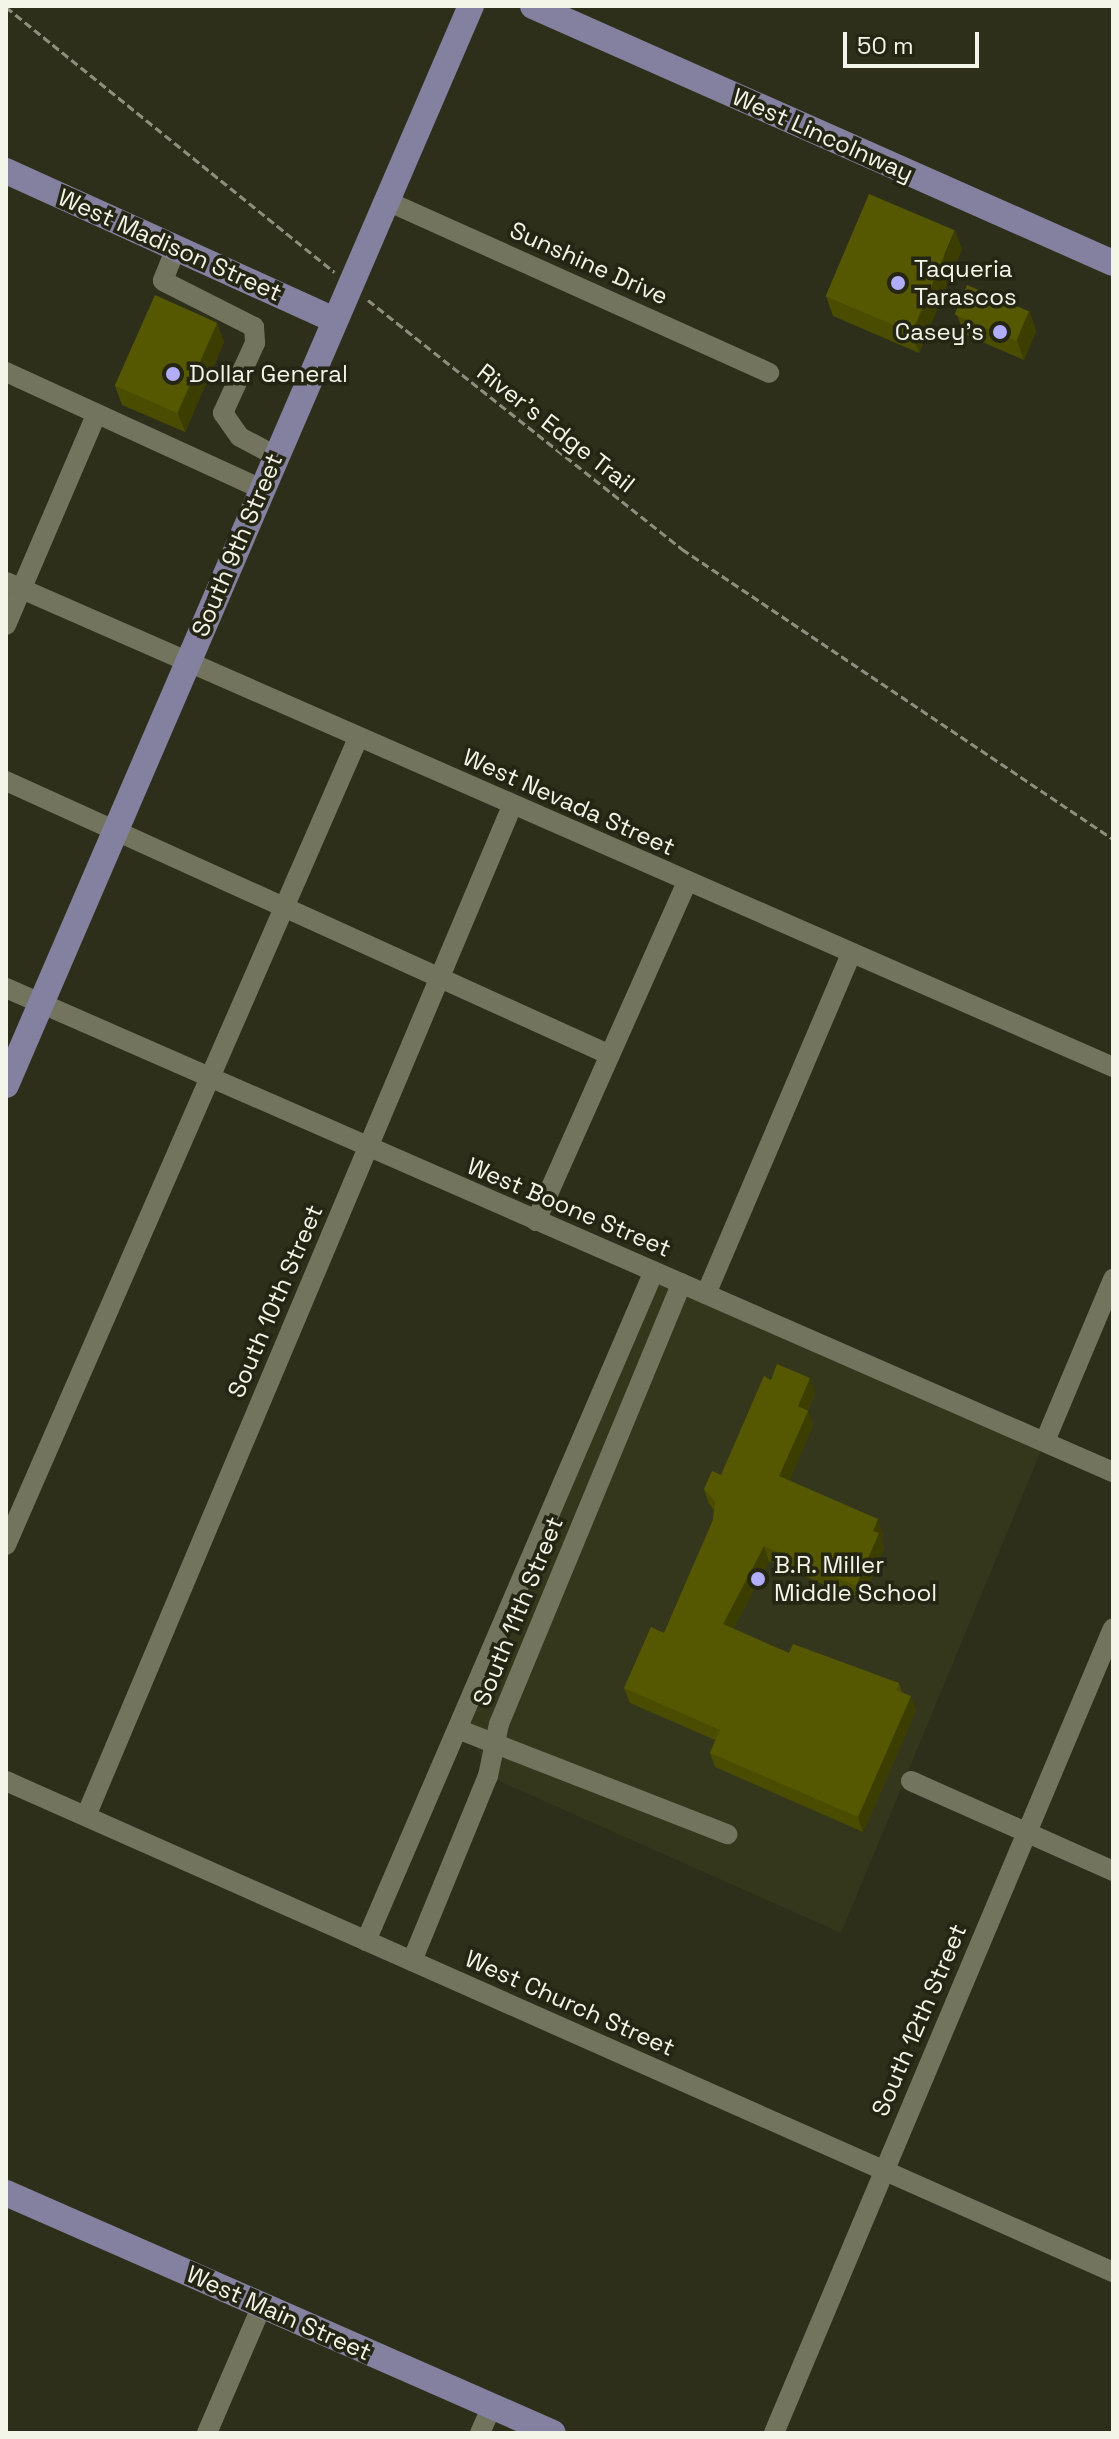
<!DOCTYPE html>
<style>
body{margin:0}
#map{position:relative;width:1119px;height:2439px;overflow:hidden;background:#2e2f1b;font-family:"Space Grotesk",sans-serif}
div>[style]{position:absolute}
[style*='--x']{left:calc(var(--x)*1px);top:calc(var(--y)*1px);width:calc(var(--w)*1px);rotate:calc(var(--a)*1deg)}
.built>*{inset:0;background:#35371c}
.path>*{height:3px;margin-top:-1.5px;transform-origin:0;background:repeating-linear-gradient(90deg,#8d8e7e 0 8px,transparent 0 12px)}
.minor>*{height:20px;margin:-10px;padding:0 10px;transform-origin:10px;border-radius:10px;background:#72745e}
.major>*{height:26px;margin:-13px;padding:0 13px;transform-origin:13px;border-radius:13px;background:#83819f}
.wall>*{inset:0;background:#494c01}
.shaded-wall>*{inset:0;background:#3c3e01}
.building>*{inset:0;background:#555801;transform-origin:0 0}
.dots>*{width:22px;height:22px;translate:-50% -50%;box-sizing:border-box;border:4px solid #242512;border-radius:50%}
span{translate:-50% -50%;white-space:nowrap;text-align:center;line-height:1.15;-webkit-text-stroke:7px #242512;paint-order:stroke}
.street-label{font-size:24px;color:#f4f5e9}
.poi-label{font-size:24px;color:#f4f5e9}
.left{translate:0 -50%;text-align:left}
.right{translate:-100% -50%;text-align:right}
.frame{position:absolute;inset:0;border:8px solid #f4f5e9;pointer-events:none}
.scale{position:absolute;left:843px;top:32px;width:136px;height:36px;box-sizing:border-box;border:4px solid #f4f5e9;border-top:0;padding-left:10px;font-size:24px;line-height:28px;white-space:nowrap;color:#f4f5e9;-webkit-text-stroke:6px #242512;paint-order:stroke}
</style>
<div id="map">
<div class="built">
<div style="clip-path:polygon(663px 1275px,1045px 1441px,841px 1933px,488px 1776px,466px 1716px)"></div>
</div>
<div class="path">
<div style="--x:6;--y:7;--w:422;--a:38.9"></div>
<div style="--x:368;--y:300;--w:401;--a:38.4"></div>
<div style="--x:682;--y:549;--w:519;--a:33.93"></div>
</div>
<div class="minor">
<div style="--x:387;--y:201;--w:419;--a:24.2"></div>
<div style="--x:176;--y:248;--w:35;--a:112"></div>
<div style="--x:163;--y:281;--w:102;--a:26.8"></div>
<div style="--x:254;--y:327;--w:16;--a:86"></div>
<div style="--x:255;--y:343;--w:77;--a:114.6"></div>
<div style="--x:223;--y:413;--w:29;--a:55"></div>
<div style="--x:240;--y:437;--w:40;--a:28"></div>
<div style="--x:6;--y:372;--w:281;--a:24.6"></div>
<div style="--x:6;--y:582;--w:1209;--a:23.66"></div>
<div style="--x:6;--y:625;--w:228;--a:-66.8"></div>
<div style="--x:6;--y:781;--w:663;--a:24.4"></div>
<div style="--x:6;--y:988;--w:1208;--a:23.62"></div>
<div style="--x:536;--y:1221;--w:371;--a:-66"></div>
<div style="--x:706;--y:1294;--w:370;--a:-66.9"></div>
<div style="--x:1045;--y:1441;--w:176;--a:-67.2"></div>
<div style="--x:6;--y:1545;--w:880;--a:-66.43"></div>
<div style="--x:460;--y:1730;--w:287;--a:21.3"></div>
<div style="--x:6;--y:1781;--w:1211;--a:23.92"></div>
<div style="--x:911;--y:1781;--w:221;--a:24"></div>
<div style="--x:86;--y:1816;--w:1096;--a:-67.13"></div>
<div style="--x:366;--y:1941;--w:729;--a:-66.74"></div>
<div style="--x:412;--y:1961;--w:200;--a:-67.7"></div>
<div style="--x:488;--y:1776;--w:53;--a:-78.1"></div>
<div style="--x:499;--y:1724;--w:477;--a:-67.5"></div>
<div style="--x:207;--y:2433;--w:139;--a:-66.7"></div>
<div style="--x:480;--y:2433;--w:30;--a:-66"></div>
<div style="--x:774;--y:2433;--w:873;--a:-67.16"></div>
</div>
<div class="major">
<div style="--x:533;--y:6;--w:634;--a:23.9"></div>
<div style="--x:6;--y:171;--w:360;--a:24.4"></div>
<div style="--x:6;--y:1085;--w:1175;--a:-66.69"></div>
<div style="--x:6;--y:2193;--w:597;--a:23.69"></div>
</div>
<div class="wall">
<div style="clip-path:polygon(962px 249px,919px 353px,833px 316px,826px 296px)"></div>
<div style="clip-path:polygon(1029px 311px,1036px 331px,1024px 360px,964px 334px,957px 315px)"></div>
<div style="clip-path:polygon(217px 323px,224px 342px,185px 432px,122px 405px,115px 386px)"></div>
<div style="clip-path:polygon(771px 1380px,815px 1393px,808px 1411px,813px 1425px,789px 1481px,883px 1534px,881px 1539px,884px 1548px,862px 1601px,769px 1561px,733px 1629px,789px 1653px,899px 1683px,902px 1692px,916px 1710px,863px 1832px,715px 1767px,710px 1753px,715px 1740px,630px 1703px,624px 1688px,664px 1633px,713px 1520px,714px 1510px,709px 1504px,704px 1489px,721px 1475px)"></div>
</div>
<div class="shaded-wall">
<div style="clip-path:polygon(955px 230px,962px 249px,919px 353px,912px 334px)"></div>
<div style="clip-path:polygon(1029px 311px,1036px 331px,1024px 360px,1017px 340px)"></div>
<div style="clip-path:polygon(217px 323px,224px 342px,185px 432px,178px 413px)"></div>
<div style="clip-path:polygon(810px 1378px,815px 1393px,803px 1421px,798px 1406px)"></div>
<div style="clip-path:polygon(808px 1411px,813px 1425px,785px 1491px,779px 1476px)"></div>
<div style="clip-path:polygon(878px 1519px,883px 1534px,881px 1539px,884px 1548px,862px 1601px,856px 1586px,873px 1531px)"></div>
<div style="clip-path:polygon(764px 1546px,769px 1561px,728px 1639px,723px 1624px)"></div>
<div style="clip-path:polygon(911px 1696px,916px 1710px,863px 1832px,858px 1817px)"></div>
</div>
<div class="building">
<div style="left:869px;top:194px;width:93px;height:111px;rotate:23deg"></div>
<div style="left:967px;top:285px;width:67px;height:32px;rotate:23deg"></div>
<div style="left:155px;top:295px;width:68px;height:99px;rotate:24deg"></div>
<div style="clip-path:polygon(777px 1364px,810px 1378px,798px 1406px,808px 1411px,779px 1476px,878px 1519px,873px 1531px,879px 1533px,856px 1586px,764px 1546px,723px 1624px,789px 1653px,793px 1644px,899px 1683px,896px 1690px,911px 1696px,858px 1817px,710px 1753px,720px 1730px,624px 1688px,651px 1627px,664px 1633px,713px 1520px,715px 1502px,704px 1489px,712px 1471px,721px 1475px,764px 1376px,771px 1380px)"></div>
</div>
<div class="dots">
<div style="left:898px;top:283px;background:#b2adf9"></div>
<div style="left:1000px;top:332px;background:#b2adf9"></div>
<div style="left:173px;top:374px;background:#b2adf9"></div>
<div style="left:758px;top:1579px;background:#b2adf9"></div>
</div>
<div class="street-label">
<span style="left:823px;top:135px;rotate:24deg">West Lincolnway</span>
<span style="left:170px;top:245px;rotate:24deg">West Madison Street</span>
<span style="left:589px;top:263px;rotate:24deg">Sunshine Drive</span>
<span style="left:556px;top:428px;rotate:38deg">River's Edge Trail</span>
<span style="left:237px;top:545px;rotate:-67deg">South 9th Street</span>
<span style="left:569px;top:802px;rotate:24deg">West Nevada Street</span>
<span style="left:569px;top:1207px;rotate:23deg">West Boone Street</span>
<span style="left:275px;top:1301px;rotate:-67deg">South 10th Street</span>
<span style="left:518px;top:1611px;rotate:-68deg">South 11th Street</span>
<span style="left:570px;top:2003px;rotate:24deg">West Church Street</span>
<span style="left:919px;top:2020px;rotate:-67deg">South 12th Street</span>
<span style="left:279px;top:2313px;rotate:24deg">West Main Street</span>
</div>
<div class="poi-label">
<span class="left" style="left:914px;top:283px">Taqueria<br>Tarascos</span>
<span class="right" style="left:984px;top:332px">Casey's</span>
<span class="left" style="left:189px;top:374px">Dollar General</span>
<span class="left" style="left:774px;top:1579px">B.R. Miller<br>Middle School</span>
</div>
<div class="frame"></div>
<div class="scale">50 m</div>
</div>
